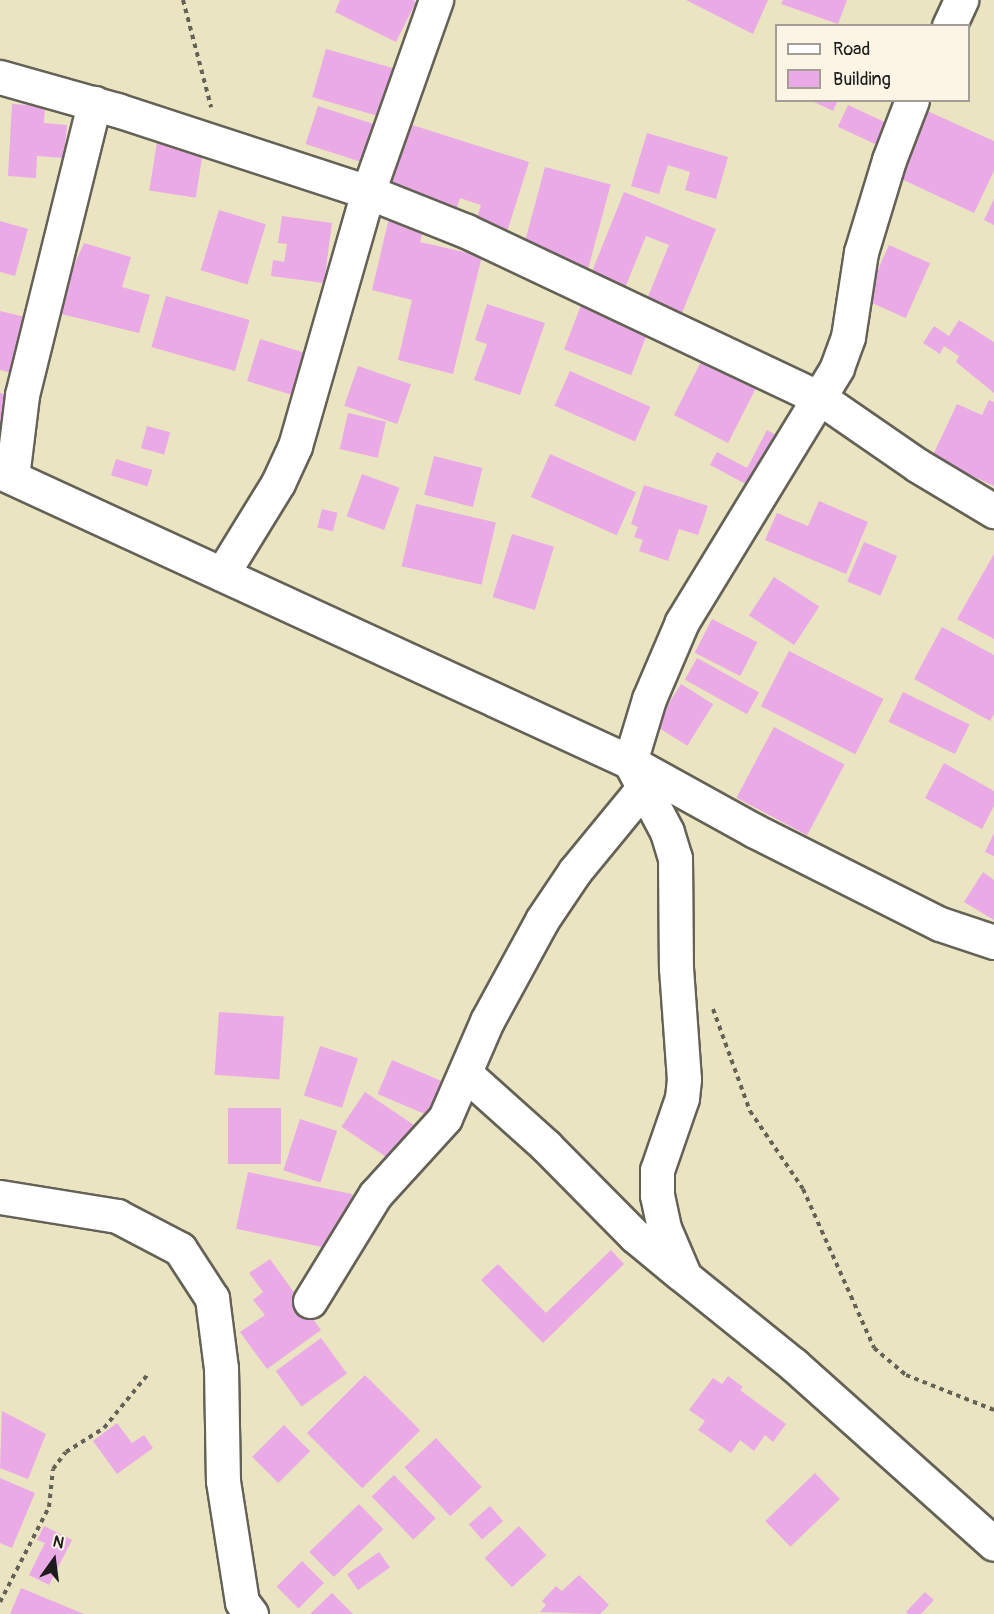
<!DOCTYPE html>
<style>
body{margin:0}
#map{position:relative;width:994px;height:1614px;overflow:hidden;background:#ebe4c3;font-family:Pangolin,sans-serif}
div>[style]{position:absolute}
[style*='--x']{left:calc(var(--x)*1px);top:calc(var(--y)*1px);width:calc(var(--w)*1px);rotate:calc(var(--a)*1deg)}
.building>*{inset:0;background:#eaaae6;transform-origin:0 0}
.path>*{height:4px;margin-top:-2px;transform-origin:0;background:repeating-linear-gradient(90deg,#646256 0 4.5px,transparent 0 9px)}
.roads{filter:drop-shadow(2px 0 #646256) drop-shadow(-2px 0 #646256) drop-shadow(0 2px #646256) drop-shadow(0 -2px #646256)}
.minor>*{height:33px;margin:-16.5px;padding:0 16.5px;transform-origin:16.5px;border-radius:16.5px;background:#fff}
span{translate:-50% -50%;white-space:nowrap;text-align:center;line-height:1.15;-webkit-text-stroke:4.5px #fcf5e5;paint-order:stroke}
.legend{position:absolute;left:775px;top:24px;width:195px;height:78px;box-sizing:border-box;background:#fcf5e5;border:2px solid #a29e95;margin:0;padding:8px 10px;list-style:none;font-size:18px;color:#1c1c1c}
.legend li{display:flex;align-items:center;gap:12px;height:30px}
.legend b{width:30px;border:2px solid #a29e95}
.north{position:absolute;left:24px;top:1530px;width:60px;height:60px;-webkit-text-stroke:4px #fcf5e5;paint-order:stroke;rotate:14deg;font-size:16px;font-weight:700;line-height:24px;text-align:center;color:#1c1c1c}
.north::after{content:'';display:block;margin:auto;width:21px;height:27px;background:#1c1c1c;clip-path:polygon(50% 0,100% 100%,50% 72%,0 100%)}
</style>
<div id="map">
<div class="building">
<div style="clip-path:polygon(340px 0,413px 0,416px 2px,396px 42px,335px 12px)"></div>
<div style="clip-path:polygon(686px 0,768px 0,753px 34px)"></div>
<div style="clip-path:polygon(783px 0,847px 0,838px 24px,781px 4px)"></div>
<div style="left:326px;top:49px;width:73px;height:50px;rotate:16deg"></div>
<div style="clip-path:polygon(810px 100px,838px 100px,833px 111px)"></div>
<div style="clip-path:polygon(12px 104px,45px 106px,44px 123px,67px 125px,64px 158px,37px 156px,36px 178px,8px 176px)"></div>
<div style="left:848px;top:105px;width:47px;height:24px;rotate:25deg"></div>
<div style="left:318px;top:106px;width:69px;height:40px;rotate:18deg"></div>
<div style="clip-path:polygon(925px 110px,994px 141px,994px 171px,974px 213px,895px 176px)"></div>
<div style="clip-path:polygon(409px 124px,529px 162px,507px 232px,476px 222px,481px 205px,460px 198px,456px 210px,388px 189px)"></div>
<div style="clip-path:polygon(647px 133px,728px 157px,716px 199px,685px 190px,690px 172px,668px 165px,659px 194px,631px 186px)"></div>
<div style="left:157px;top:142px;width:47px;height:49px;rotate:9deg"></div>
<div style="left:545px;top:167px;width:68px;height:86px;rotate:15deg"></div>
<div style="clip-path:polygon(624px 192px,716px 229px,680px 318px,645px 304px,669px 245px,646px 236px,623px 293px,589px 279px)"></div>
<div style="clip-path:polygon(994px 199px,994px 225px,984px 220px)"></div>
<div style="left:219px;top:210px;width:49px;height:63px;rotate:17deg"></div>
<div style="clip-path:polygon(282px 216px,332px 223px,324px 283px,271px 276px,273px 260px,284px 262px,287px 244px,278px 243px)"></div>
<div style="clip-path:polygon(389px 218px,424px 227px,420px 242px,482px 256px,453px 374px,398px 360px,412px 300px,372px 290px)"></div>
<div style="clip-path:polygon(0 221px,28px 229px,15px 276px,0 272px)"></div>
<div style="clip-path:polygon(84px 243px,131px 257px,122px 287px,150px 295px,139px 333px,53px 312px)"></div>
<div style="left:889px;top:245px;width:45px;height:60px;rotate:24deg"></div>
<div style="left:166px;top:296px;width:87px;height:53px;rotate:16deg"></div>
<div style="left:583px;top:300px;width:72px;height:53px;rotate:21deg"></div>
<div style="clip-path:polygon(487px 304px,545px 323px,520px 395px,474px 380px,487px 344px,475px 340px)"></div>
<div style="clip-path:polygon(0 311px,34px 319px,20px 375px,0 370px)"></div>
<div style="clip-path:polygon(959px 320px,994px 342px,994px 393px,956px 362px,959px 356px,944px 346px,940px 354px,923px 343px,934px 326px,949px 336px)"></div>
<div style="left:260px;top:339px;width:62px;height:44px;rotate:17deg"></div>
<div style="clip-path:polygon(710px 344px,729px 354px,721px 370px,756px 388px,728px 443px,674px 415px)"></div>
<div style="left:358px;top:366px;width:56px;height:42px;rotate:19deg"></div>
<div style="left:570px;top:371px;width:88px;height:38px;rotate:24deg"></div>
<div style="clip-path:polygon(0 393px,13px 396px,3px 438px,0 437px)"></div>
<div style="clip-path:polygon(989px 400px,994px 402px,994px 486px,932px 457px,957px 404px,982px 415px)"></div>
<div style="left:348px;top:413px;width:39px;height:37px;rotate:13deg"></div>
<div style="left:147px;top:426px;width:24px;height:23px;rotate:15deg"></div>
<div style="clip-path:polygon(767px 430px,783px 439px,757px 490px,710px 465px,717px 452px,747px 468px)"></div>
<div style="left:550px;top:454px;width:94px;height:47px;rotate:24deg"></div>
<div style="left:434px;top:456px;width:50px;height:40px;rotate:14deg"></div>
<div style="left:116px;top:459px;width:38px;height:17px;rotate:17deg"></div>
<div style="left:362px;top:474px;width:40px;height:45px;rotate:20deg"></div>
<div style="clip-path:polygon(644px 485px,708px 506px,698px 535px,679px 529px,668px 561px,639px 551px,643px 540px,634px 537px,638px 527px,631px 524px)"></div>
<div style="clip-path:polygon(819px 501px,868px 522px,846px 574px,765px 540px,777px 513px,808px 526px)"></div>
<div style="left:416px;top:504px;width:82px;height:64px;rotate:13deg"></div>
<div style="left:322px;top:509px;width:16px;height:19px;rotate:14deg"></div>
<div style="left:512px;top:534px;width:44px;height:66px;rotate:17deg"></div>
<div style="left:864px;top:542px;width:36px;height:43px;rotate:23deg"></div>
<div style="clip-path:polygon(994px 554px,994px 639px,957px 619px)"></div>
<div style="left:774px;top:577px;width:54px;height:46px;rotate:33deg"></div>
<div style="left:712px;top:619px;width:51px;height:38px;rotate:27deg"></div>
<div style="clip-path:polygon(942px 627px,994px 655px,994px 714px,990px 721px,914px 679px)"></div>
<div style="left:789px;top:651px;width:106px;height:62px;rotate:27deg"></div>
<div style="left:697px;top:658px;width:71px;height:25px;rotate:29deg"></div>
<div style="left:681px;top:684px;width:38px;height:49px;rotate:32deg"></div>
<div style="left:903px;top:692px;width:74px;height:33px;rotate:26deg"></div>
<div style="left:774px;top:727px;width:80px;height:80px;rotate:28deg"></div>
<div style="clip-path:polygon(944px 763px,994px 791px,994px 806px,982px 829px,925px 798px)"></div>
<div style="clip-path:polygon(994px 833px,994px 856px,985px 852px)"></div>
<div style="clip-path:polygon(983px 872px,994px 880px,994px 920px,964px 902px)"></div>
<div style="left:219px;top:1012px;width:65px;height:63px;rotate:4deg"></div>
<div style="left:320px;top:1046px;width:40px;height:52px;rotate:18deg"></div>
<div style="left:392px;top:1060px;width:64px;height:37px;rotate:23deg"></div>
<div style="left:365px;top:1092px;width:63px;height:42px;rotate:34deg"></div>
<div style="left:228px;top:1108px;width:53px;height:56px"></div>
<div style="left:300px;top:1119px;width:39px;height:54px;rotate:18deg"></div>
<div style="left:248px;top:1172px;width:107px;height:58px;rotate:12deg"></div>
<div style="clip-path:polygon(611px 1250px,624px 1264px,543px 1343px,481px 1280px,498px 1264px,546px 1313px)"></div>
<div style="clip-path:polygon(270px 1259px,321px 1330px,267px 1369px,240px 1332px,265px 1315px,253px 1300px,263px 1292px,249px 1273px)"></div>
<div style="left:321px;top:1338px;width:44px;height:56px;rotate:54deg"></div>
<div style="left:365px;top:1375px;width:78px;height:82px;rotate:45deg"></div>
<div style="clip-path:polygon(728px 1376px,743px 1387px,740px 1390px,786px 1424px,773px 1442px,765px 1435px,754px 1451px,740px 1440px,731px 1453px,698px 1430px,705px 1421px,689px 1410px,713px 1378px,722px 1384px)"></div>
<div style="clip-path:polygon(2px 1411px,46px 1434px,28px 1479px,0 1468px)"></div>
<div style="clip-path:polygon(117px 1423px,132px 1443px,144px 1435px,153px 1448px,117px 1474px,93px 1441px)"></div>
<div style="left:284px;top:1425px;width:37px;height:45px;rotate:45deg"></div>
<div style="left:436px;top:1438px;width:67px;height:43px;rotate:47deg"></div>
<div style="left:815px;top:1473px;width:36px;height:69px;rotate:46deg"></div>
<div style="left:394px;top:1475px;width:60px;height:31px;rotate:46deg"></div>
<div style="clip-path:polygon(0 1478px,35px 1493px,12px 1548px,0 1543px)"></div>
<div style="left:359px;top:1504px;width:35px;height:69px;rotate:46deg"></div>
<div style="left:490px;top:1506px;width:20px;height:28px;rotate:49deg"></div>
<div style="clip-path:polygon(44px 1526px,72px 1540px,49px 1585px,29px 1575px,45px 1543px,37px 1540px)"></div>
<div style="left:519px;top:1526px;width:40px;height:47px;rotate:47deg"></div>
<div style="left:379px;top:1552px;width:19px;height:39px;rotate:55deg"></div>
<div style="left:302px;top:1561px;width:31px;height:36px;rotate:45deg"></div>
<div style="clip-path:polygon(579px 1575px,609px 1605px,600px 1614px,540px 1612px,546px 1605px,542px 1601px,556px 1586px,562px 1591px)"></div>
<div style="clip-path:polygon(21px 1588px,84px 1614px,10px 1614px)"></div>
<div style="clip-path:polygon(925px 1592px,934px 1600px,921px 1614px,908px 1614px,906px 1612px)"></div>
<div style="clip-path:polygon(332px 1593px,353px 1614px,310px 1614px)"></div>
</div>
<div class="path">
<div style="--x:183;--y:0;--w:111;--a:75.3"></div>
<div style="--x:713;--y:1009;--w:109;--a:70.1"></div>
<div style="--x:750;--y:1111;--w:94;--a:55.8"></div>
<div style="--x:803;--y:1189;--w:174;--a:65.9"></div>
<div style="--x:874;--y:1348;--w:42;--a:40.2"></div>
<div style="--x:906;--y:1375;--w:95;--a:21.7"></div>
<div style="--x:0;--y:1602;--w:107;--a:-62.7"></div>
<div style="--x:49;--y:1507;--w:38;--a:-84"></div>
<div style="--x:53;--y:1469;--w:21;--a:-53"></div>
<div style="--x:66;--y:1452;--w:45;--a:-32.3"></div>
<div style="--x:104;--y:1428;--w:71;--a:-50.7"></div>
</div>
<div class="roads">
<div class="minor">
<div style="--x:949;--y:26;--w:29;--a:-65"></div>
<div style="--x:0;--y:77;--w:122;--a:15.8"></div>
<div style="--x:117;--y:110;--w:264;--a:18.1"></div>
<div style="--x:368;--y:192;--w:105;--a:21.7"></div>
<div style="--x:466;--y:231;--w:391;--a:25.3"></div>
<div style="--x:820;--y:398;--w:118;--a:34.6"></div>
<div style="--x:917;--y:465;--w:90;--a:30.9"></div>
<div style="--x:912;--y:100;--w:64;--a:111"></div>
<div style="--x:889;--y:160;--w:96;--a:106.9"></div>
<div style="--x:861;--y:252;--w:86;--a:98.7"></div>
<div style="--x:848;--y:337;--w:33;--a:110"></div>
<div style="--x:837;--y:368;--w:298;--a:121.4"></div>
<div style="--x:682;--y:622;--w:84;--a:113.2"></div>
<div style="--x:649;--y:699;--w:66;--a:106.8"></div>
<div style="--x:630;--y:762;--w:79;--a:62.1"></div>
<div style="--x:667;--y:832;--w:27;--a:73"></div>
<div style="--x:675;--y:858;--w:110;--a:89.5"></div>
<div style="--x:676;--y:968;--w:111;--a:85.9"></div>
<div style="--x:684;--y:1079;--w:19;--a:96"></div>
<div style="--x:682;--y:1098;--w:76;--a:109.1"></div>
<div style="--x:657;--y:1170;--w:25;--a:90"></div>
<div style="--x:657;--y:1195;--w:34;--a:78"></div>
<div style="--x:664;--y:1228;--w:53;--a:66.8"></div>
<div style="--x:685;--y:1277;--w:140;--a:38.9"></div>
<div style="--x:794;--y:1365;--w:268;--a:41.8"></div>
<div style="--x:0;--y:472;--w:694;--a:24.72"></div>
<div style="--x:630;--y:762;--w:141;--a:28.9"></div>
<div style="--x:753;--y:830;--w:209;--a:26.7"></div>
<div style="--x:940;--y:924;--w:57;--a:18.4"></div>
<div style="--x:12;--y:477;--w:83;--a:-83"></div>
<div style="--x:22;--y:395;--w:301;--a:-76.1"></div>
<div style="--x:222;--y:574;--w:107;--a:-58.4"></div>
<div style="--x:278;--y:483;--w:41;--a:-65.3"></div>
<div style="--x:295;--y:446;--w:264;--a:-74"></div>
<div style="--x:368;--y:192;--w:204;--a:-70.5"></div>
<div style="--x:467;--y:1075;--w:106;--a:41.9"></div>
<div style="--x:546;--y:1146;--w:127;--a:45.3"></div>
<div style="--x:635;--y:1236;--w:60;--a:39.6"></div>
<div style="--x:0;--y:1197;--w:119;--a:9.2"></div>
<div style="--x:117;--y:1216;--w:71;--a:27.6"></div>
<div style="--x:180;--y:1249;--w:59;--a:56.9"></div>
<div style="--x:212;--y:1298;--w:71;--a:82.7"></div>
<div style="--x:221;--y:1368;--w:113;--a:89"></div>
<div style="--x:223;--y:1481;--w:122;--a:81.1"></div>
<div style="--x:242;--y:1602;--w:15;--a:53"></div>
<div style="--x:310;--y:1301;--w:124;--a:-58.5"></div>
<div style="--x:375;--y:1195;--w:104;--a:-47.7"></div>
<div style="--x:445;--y:1118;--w:106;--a:-66.6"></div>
<div style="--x:487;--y:1021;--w:115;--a:-61.4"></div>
<div style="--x:542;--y:920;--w:59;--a:-56"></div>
<div style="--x:575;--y:871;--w:109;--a:-50.6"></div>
</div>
</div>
<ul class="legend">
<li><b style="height:8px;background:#fff"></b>Road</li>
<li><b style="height:16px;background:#eaaae6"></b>Building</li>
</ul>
<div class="north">N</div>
</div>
